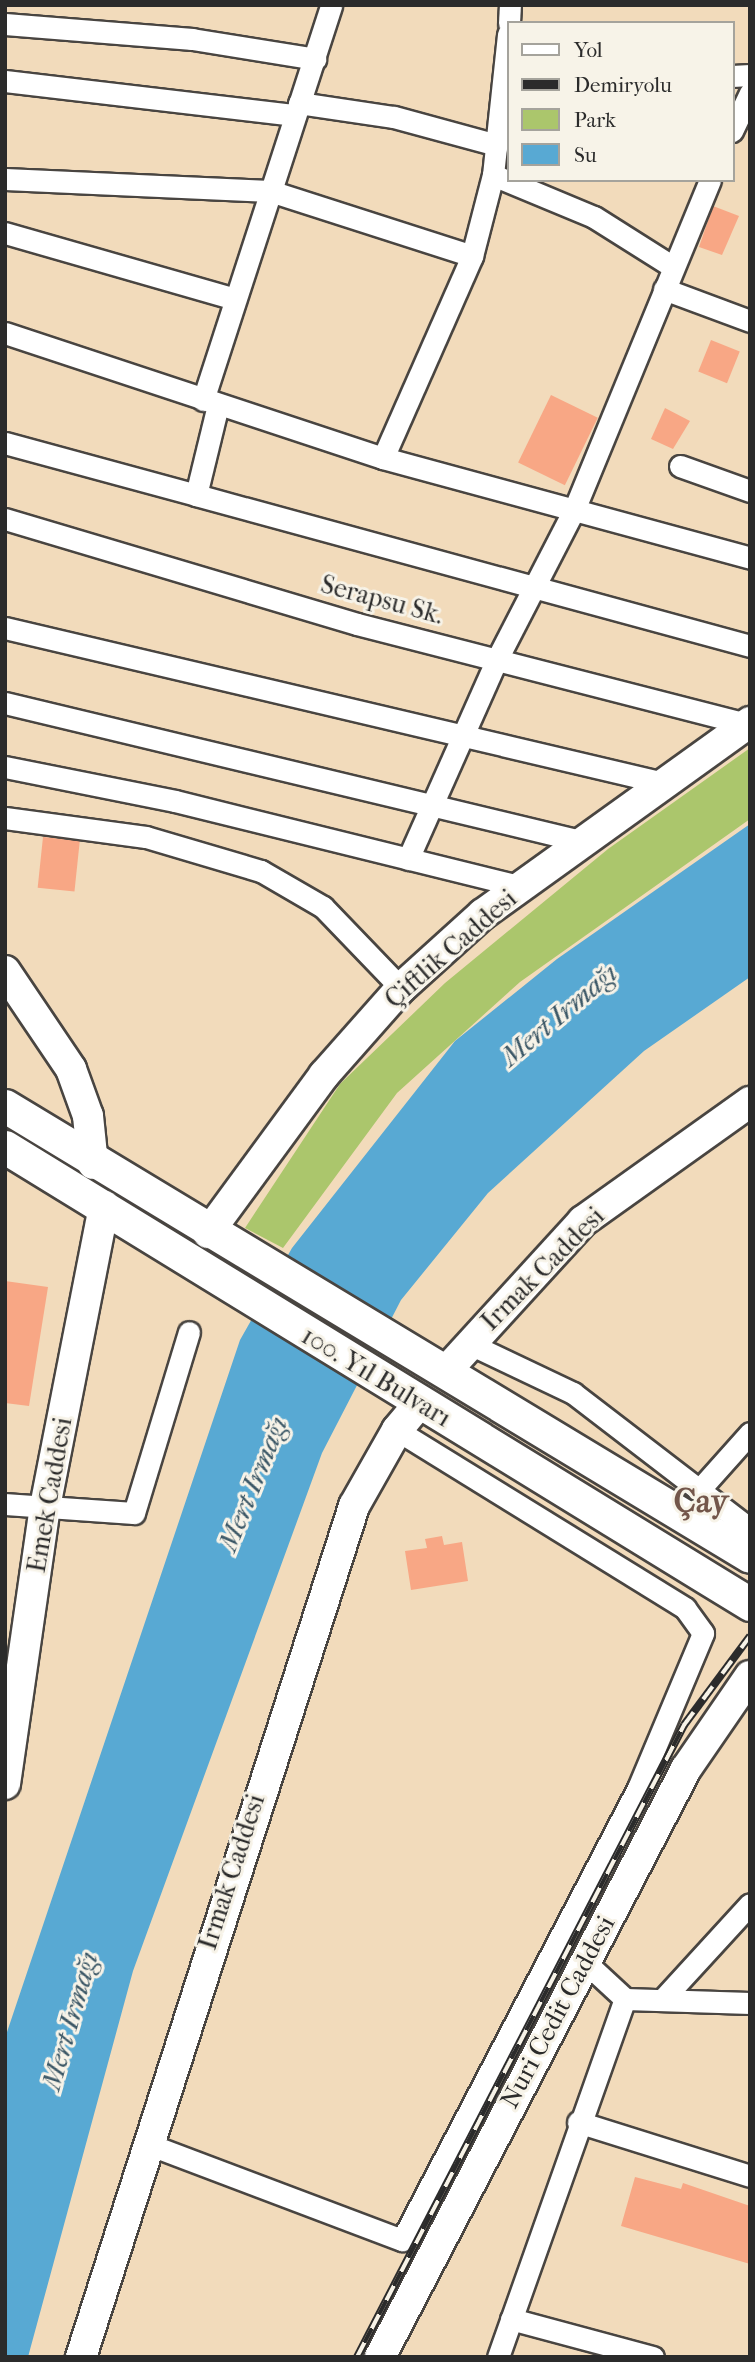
<!DOCTYPE html>
<meta charset="utf-8">
<style>
body{margin:0}
#map{position:relative;width:755px;height:2362px;overflow:hidden;background:#f2dbbb;font-family:"IM FELL French Canon",serif}
div>[style]{position:absolute}
[style*='--x']{left:calc(var(--x)*1px);top:calc(var(--y)*1px);width:calc(var(--w)*1px);rotate:calc(var(--a)*1deg)}
.green>*{inset:0;background:#abc66c}
.water>*{inset:0;background:#58a9d3}
.building>*{inset:0;background:#f8a785;transform-origin:0 0}
.roads{filter:drop-shadow(2px 0 #494541) drop-shadow(-2px 0 #494541) drop-shadow(0 2px #494541) drop-shadow(0 -2px #494541)}
.street>*{height:21px;margin:-10.5px;padding:0 10.5px;transform-origin:10.5px;border-radius:10.5px;background:#fff}
.secondary>*{height:30px;margin:-15px;padding:0 15px;transform-origin:15px;border-radius:15px;background:#fff}
.primary>*{height:33px;margin:-16.5px;padding:0 16.5px;transform-origin:16.5px;border-radius:16.5px;background:#fff}
.rail>*{height:8px;margin-top:-4px;transform-origin:0;background:repeating-linear-gradient(90deg,#f7f3e8 0 16px,#2b2b2b 0 32px);box-sizing:border-box;border-block:2px solid #2b2b2b}
span{translate:-50% -50%;white-space:nowrap;text-align:center;line-height:1.15;-webkit-text-stroke:6px #f7f3e8;paint-order:stroke}
.street-label{font-size:26px;color:#2b2b2b}
.water-label{font-size:28px;color:#3b5766;font-style:italic}
.district-label{font-size:33px;color:#73564a;font-weight:700}
.frame{position:absolute;inset:0;border:7px solid #2b2b2b;pointer-events:none}
.legend{position:absolute;left:507px;top:21px;width:228px;height:161px;box-sizing:border-box;background:#f7f3e8;border:2px solid #a5a39c;margin:0;padding:9px 12px;list-style:none;font-size:21px;color:#2b2b2b}
.legend li{display:flex;align-items:center;gap:14px;height:35px}
.legend b{width:35px;border:2px solid #a5a39c}
</style>
<div id="map">
<div class="green">
<div style="clip-path:polygon(750px 748px,750px 819px,520px 982px,397px 1093px,283px 1248px,245px 1228px,340px 1084px,445px 983px,608px 849px)"></div>
</div>
<div class="water">
<div style="clip-path:polygon(750px 824px,750px 977px,644px 1051px,488px 1193px,401px 1300px,322px 1453px,133px 1971px,28px 2357px,5px 2357px,5px 2038px,240px 1340px,292px 1248px,455px 1041px,557px 959px)"></div>
</div>
<div class="building">
<div style="clip-path:polygon(713px 206px,739px 216px,722px 255px,699px 247px)"></div>
<div style="left:711px;top:340px;width:31px;height:34px;rotate:22deg"></div>
<div style="left:551px;top:395px;width:52px;height:75px;rotate:26deg"></div>
<div style="clip-path:polygon(665px 408px,690px 421px,673px 449px,651px 439px)"></div>
<div style="left:43px;top:837px;width:37px;height:51px;rotate:6deg"></div>
<div style="clip-path:polygon(5px 1281px,48px 1287px,29px 1406px,5px 1403px)"></div>
<div style="clip-path:polygon(442px 1536px,444px 1545px,462px 1542px,468px 1581px,411px 1590px,405px 1551px,427px 1548px,425px 1539px)"></div>
<div style="clip-path:polygon(635px 2177px,681px 2189px,683px 2183px,750px 2206px,750px 2264px,621px 2226px)"></div>
</div>
<div class="roads">
<div class="street">
<div style="--x:509;--y:23;--w:18;--a:-87"></div>
<div style="--x:5;--y:24;--w:188;--a:4.6"></div>
<div style="--x:192;--y:39;--w:125;--a:9.2"></div>
<div style="--x:732;--y:76;--w:18;--a:-3"></div>
<div style="--x:5;--y:81;--w:292;--a:6.7"></div>
<div style="--x:299;--y:103;--w:96;--a:8.4"></div>
<div style="--x:394;--y:117;--w:107;--a:15.2"></div>
<div style="--x:732;--y:131;--w:42;--a:-64.7"></div>
<div style="--x:493;--y:175;--w:109;--a:22.6"></div>
<div style="--x:594;--y:217;--w:93;--a:32.3"></div>
<div style="--x:5;--y:179;--w:265;--a:2.6"></div>
<div style="--x:270;--y:191;--w:212;--a:17.8"></div>
<div style="--x:5;--y:233;--w:239;--a:16"></div>
<div style="--x:664;--y:289;--w:92;--a:20.4"></div>
<div style="--x:5;--y:333;--w:398;--a:18.3"></div>
<div style="--x:383;--y:458;--w:380;--a:15.2"></div>
<div style="--x:203;--y:400;--w:415;--a:-72"></div>
<div style="--x:5;--y:443;--w:198;--a:15.2"></div>
<div style="--x:196;--y:495;--w:93;--a:-76.3"></div>
<div style="--x:383;--y:458;--w:221;--a:-66.2"></div>
<div style="--x:472;--y:256;--w:84;--a:-75.5"></div>
<div style="--x:493;--y:175;--w:142;--a:-83.9"></div>
<div style="--x:680;--y:466;--w:74;--a:19.7"></div>
<div style="--x:196;--y:495;--w:574;--a:15.25"></div>
<div style="--x:5;--y:519;--w:367;--a:16.6"></div>
<div style="--x:357;--y:624;--w:403;--a:14.4"></div>
<div style="--x:5;--y:628;--w:681;--a:13.24"></div>
<div style="--x:5;--y:703;--w:596;--a:13.48"></div>
<div style="--x:5;--y:767;--w:173;--a:11.3"></div>
<div style="--x:175;--y:801;--w:357;--a:13.9"></div>
<div style="--x:5;--y:818;--w:142;--a:7.7"></div>
<div style="--x:146;--y:837;--w:120;--a:16.5"></div>
<div style="--x:261;--y:871;--w:72;--a:30.1"></div>
<div style="--x:323;--y:907;--w:112;--a:46.1"></div>
<div style="--x:408;--y:859;--w:219;--a:-66"></div>
<div style="--x:497;--y:659;--w:168;--a:-62.7"></div>
<div style="--x:574;--y:510;--w:357;--a:-67.6"></div>
<div style="--x:470;--y:1344;--w:114;--a:25.4"></div>
<div style="--x:573;--y:1393;--w:223;--a:37.5"></div>
<div style="--x:700;--y:1489;--w:75;--a:-48.2"></div>
<div style="--x:5;--y:1504;--w:129;--a:4"></div>
<div style="--x:134;--y:1513;--w:189;--a:-73.1"></div>
<div style="--x:584;--y:1961;--w:56;--a:42.8"></div>
<div style="--x:625;--y:1999;--w:125;--a:1.8"></div>
<div style="--x:662;--y:2000;--w:130;--a:-47.5"></div>
<div style="--x:578;--y:2122;--w:180;--a:17.4"></div>
<div style="--x:145;--y:2143;--w:275;--a:20.7"></div>
<div style="--x:402;--y:2240;--w:510;--a:-62.43"></div>
<div style="--x:638;--y:1788;--w:168;--a:-67.2"></div>
<div style="--x:703;--y:1633;--w:31;--a:-126"></div>
<div style="--x:685;--y:1608;--w:339;--a:-148.3"></div>
<div style="--x:511;--y:2319;--w:147;--a:15"></div>
<div style="--x:498;--y:2357;--w:380;--a:-70.5"></div>
</div>
<div class="secondary">
<div style="--x:5;--y:971;--w:118;--a:56"></div>
<div style="--x:71;--y:1069;--w:50;--a:70.1"></div>
<div style="--x:88;--y:1116;--w:48;--a:84.1"></div>
<div style="--x:208;--y:1233;--w:196;--a:-53.7"></div>
<div style="--x:324;--y:1075;--w:116;--a:-48.5"></div>
<div style="--x:401;--y:988;--w:110;--a:-42.1"></div>
<div style="--x:483;--y:914;--w:329;--a:-35.7"></div>
<div style="--x:446;--y:1371;--w:203;--a:-47.6"></div>
<div style="--x:583;--y:1221;--w:205;--a:-35.5"></div>
<div style="--x:5;--y:1784;--w:280;--a:-81.8"></div>
<div style="--x:45;--y:1507;--w:307;--a:-78.9"></div>
<div style="--x:81;--y:2357;--w:894;--a:-72.21"></div>
<div style="--x:354;--y:1506;--w:87;--a:-60.5"></div>
<div style="--x:397;--y:1430;--w:35;--a:-50"></div>
<div style="--x:380;--y:2357;--w:663;--a:-62.51"></div>
<div style="--x:686;--y:1769;--w:113;--a:-55.5"></div>
</div>
<div class="primary">
<div style="--x:5;--y:1106;--w:870;--a:31.13"></div>
<div style="--x:5;--y:1147;--w:874;--a:31.53"></div>
</div>
</div>
<div class="rail">
<div style="--x:357;--y:2357;--w:712;--a:-62.64"></div>
<div style="--x:684;--y:1725;--w:111;--a:-53.4"></div>
</div>
<div class="street-label">
<span style="left:382px;top:600px;rotate:15deg">Serapsu Sk.</span>
<span style="left:451px;top:949px;rotate:-41deg">Çiftlik Caddesi</span>
<span style="left:543px;top:1269px;rotate:-45deg">Irmak Caddesi</span>
<span style="left:376px;top:1377px;rotate:31deg">100. Yıl Bulvarı</span>
<span style="left:50px;top:1495px;rotate:-80deg">Emek Caddesi</span>
<span style="left:232px;top:1872px;rotate:-72deg">Irmak Caddesi</span>
<span style="left:558px;top:2012px;rotate:-62deg">Nuri Cedit Caddesi</span>
</div>
<div class="water-label">
<span style="left:559px;top:1015px;rotate:-40deg">Mert Irmağı</span>
<span style="left:253px;top:1484px;rotate:-68deg">Mert Irmağı</span>
<span style="left:70px;top:2021px;rotate:-74deg">Mert Irmağı</span>
</div>
<div class="district-label">
<span style="left:701px;top:1502px">Çay</span>
</div>
<div class="frame"></div>
<ul class="legend">
<li><b style="height:9px;background:#fff"></b>Yol</li>
<li><b style="height:9px;background:#2b2b2b"></b>Demiryolu</li>
<li><b style="height:19px;background:#abc66c"></b>Park</li>
<li><b style="height:19px;background:#58a9d3"></b>Su</li>
</ul>
</div>
